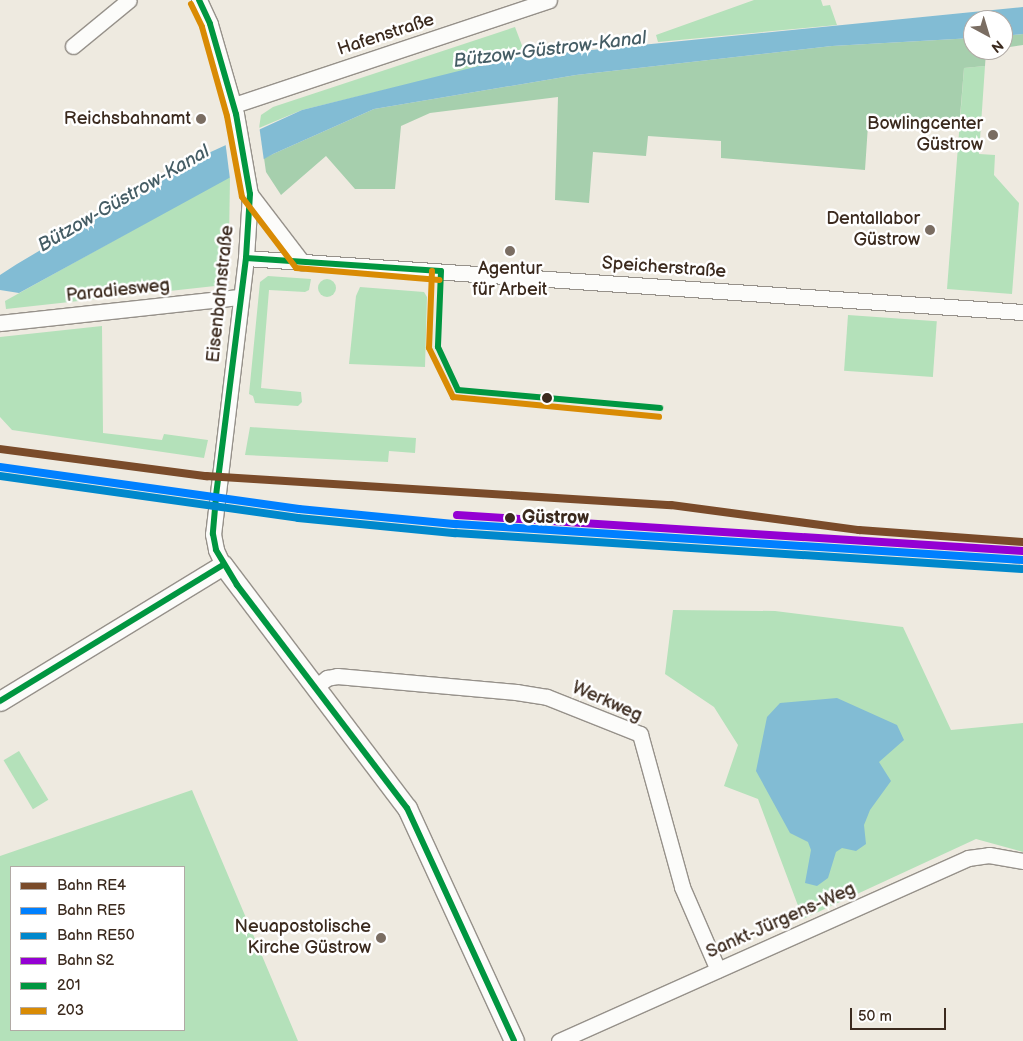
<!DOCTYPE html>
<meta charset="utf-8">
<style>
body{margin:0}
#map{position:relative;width:1023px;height:1041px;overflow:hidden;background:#eeeae0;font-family:"Balsamiq Sans",sans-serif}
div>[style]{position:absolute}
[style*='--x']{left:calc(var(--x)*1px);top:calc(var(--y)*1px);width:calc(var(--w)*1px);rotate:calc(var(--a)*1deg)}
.green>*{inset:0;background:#b4e1ba;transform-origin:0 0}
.round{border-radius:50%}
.forest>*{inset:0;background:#a6cfad}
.water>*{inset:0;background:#82bcd4}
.pier>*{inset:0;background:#eeeae0}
.roads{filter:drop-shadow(1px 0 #96918a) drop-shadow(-1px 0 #96918a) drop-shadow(0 1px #96918a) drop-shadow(0 -1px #96918a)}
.minor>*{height:15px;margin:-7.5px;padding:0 7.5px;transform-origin:7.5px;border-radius:7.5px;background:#fcfcfa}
.major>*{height:19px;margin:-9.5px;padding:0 9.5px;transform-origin:9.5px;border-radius:9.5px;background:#fcfcfa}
.rail>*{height:4px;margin-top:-2px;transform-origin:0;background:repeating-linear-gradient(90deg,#b7b4b1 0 8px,transparent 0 12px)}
.bus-1>*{height:6px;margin:-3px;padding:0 3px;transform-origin:3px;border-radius:3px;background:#009640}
.bus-2>*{height:6px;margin:-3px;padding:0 3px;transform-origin:3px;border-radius:3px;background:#d98b04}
.rail-1>*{height:8px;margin:-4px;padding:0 4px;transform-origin:4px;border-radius:4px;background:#7a4b2a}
.rail-2>*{height:8px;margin:-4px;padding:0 4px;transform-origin:4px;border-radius:4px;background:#0080ff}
.rail-3>*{height:8px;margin:-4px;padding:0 4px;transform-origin:4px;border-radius:4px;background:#08c}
.rail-4>*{height:8px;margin:-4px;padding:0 4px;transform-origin:4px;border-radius:4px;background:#9400d3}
.dots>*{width:14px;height:14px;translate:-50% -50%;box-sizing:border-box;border:2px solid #fff;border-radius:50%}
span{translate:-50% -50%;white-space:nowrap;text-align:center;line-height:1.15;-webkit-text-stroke:5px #fff;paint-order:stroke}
.street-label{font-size:18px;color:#3b2a1e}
.poi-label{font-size:18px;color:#3b2a1e}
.right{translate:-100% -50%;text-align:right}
.stop-label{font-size:18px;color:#3b2a1e;font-weight:700}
.left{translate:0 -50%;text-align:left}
.water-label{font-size:19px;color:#455d65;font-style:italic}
.legend{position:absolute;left:10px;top:866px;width:175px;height:165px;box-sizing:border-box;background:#fff;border:1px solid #b1aaa5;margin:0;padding:6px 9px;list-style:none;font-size:15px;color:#3b2a1e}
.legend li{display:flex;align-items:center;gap:10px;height:25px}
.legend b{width:25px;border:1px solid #b1aaa5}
.north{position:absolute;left:963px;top:10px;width:50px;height:50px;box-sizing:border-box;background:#fff;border:1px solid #b1aaa5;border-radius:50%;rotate:141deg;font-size:14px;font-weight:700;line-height:20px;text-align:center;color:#3b2a1e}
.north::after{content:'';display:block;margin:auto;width:18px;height:22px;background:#7a6d62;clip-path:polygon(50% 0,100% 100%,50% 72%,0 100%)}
.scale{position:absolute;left:850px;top:1008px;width:96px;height:22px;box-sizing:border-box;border:2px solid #3b2a1e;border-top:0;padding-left:6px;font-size:15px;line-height:18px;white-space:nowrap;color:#3b2a1e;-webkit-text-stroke:4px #fff;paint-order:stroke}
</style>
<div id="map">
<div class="green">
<div style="clip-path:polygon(754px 0,821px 0,823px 6px,830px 5px,837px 25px,658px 42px,656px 35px)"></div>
<div style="clip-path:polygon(515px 27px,526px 56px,302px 110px,259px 128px,261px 115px,273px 107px)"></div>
<div style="clip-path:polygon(985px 66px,979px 154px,995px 155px,994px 175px,1019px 203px,1012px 294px,947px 289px,964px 68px)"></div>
<div style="clip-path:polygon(230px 176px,229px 241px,224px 285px,6px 309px,5px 301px)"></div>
<div style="clip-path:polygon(268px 276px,311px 279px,309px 290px,305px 292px,269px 290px,261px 388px,301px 392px,302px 402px,298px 406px,255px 403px,253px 396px,249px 394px,260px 282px)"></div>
<div class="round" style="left:318px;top:279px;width:18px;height:18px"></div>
<div style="clip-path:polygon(360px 287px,424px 292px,427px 297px,425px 367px,349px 364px,356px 296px)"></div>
<div style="left:848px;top:315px;width:89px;height:56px;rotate:4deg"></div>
<div style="clip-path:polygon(102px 326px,103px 433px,162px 440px,164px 434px,208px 440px,204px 458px,12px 430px,0 417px,0 337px)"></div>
<div style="clip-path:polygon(250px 427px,416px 438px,415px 453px,389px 451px,388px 462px,245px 455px)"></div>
<div style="clip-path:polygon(673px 610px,775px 611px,903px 627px,951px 730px,1023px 723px,1023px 852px,976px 839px,803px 919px,758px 799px,724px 786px,738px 745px,714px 707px,665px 674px)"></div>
<div style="left:19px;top:751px;width:57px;height:18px;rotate:59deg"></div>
<div style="clip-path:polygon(evenodd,192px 790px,298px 1041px,0 1041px,0 856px,192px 790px,11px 867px,184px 867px,184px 1030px,11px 1030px,11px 867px)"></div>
</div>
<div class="forest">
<div style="clip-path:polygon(1023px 34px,1023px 45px,1003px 48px,1003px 36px)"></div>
<div style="clip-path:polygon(973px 38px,973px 50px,995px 50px,986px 52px,985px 66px,964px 68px,959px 129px,868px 125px,865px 170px,721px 158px,721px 141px,648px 136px,646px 156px,593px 152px,589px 203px,555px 200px,558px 97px,430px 113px,401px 126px,395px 189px,355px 189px,326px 156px,281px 195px,266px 172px,264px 158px,374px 109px,576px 75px,832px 46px)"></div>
</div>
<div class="water">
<div style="clip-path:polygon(1023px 7px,1023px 34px,1003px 36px,1003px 20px,973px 20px,973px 38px,832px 46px,576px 75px,374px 109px,273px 154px,19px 293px,0 290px,0 275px,17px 264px,191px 161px,302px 110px,511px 58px)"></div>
<div style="clip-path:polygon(837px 698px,897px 725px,904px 740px,879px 762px,891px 781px,870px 810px,864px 825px,866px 844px,856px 851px,842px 848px,836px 852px,828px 878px,817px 886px,805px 883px,811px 850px,808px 842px,790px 833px,756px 771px,767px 717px,780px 703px)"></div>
</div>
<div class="pier">
<div style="clip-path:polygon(259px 125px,264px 161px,230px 179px,225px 140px)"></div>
</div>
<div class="roads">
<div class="minor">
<div style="--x:199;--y:0;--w:26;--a:65"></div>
<div style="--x:210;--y:24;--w:94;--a:73.9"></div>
<div style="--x:236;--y:114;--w:81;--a:80.1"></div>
<div style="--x:250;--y:194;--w:64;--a:93.6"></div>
<div style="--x:246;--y:258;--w:278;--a:96.8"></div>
<div style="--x:213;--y:534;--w:16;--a:79"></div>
<div style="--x:216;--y:550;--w:17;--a:65"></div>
<div style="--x:73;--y:46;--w:72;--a:-39.4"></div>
<div style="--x:234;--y:105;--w:332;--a:-18.4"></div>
<div style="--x:250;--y:194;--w:86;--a:52.6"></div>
<div style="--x:246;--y:258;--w:779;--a:3.98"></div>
<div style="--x:0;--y:323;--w:242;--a:-6.2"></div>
<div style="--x:317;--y:686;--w:13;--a:-39"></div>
<div style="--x:327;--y:678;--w:10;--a:-11"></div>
<div style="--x:337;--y:676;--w:180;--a:5.1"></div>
<div style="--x:516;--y:692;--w:31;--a:9"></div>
<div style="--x:547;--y:697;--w:100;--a:21.7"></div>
<div style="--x:640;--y:734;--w:159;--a:74.6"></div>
<div style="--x:682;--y:887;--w:90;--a:66.6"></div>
<div style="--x:559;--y:1041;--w:448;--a:-24.1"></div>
<div style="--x:968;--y:858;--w:21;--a:-8"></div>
<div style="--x:989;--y:855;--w:35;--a:10"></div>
</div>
<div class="major">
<div style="--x:0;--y:701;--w:261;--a:-31.4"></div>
<div style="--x:223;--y:565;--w:305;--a:52.9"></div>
<div style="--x:407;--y:808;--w:256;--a:65.3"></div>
</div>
</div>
<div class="rail">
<div style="--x:989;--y:557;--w:35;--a:10"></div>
</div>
<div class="bus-1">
<div style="--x:199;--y:0;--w:26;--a:65"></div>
<div style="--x:210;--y:24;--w:94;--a:73.9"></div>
<div style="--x:236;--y:114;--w:81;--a:80.1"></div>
<div style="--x:250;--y:194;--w:64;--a:93.6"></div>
<div style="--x:246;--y:258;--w:241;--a:97.2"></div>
<div style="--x:216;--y:497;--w:37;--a:95"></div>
<div style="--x:213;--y:534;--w:16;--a:79"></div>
<div style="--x:216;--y:550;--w:41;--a:59"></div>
<div style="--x:237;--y:585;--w:280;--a:52.7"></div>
<div style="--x:407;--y:808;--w:256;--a:65.3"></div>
<div style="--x:246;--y:258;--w:195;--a:3.8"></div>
<div style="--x:441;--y:271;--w:76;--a:92.3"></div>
<div style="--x:438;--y:347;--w:47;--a:65.1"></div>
<div style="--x:458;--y:390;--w:203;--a:5.1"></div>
<div style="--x:0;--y:701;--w:261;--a:-31.4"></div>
</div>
<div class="bus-2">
<div style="--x:191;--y:4;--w:25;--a:64"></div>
<div style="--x:202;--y:27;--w:92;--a:74.3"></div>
<div style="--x:227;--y:116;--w:82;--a:79.5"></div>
<div style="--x:242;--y:197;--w:89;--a:52.7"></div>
<div style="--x:296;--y:268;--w:144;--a:4.8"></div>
<div style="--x:432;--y:271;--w:77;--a:92.2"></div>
<div style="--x:429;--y:348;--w:55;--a:63.9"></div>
<div style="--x:453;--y:397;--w:207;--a:5.5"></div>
</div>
<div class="rail-1">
<div style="--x:0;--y:449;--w:208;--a:7.5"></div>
<div style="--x:206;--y:476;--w:466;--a:3.6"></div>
<div style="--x:671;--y:505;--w:190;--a:7.6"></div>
<div style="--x:859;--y:530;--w:164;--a:4.2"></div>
</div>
<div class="rail-2">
<div style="--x:0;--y:467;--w:302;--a:8"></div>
<div style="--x:299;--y:509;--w:158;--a:5.5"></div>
<div style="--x:456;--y:524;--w:568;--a:3.63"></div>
</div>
<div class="rail-3">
<div style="--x:0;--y:476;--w:301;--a:8"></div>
<div style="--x:298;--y:518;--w:158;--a:5.5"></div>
<div style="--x:455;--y:533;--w:568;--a:3.63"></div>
</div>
<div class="rail-4">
<div style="--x:457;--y:515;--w:567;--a:3.64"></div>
</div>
<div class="dots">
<div style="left:201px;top:119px;background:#7a6d62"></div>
<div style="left:993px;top:135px;background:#7a6d62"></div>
<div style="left:930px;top:230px;background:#7a6d62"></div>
<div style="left:510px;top:251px;background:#7a6d62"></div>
<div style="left:547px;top:398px;background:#3b2a1e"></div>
<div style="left:510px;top:518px;background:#3b2a1e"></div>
<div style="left:381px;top:938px;background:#7a6d62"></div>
</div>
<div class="street-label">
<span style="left:386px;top:35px;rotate:-18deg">Hafenstraße</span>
<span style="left:664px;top:268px;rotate:4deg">Speicherstraße</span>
<span style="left:118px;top:291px;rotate:-6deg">Paradiesweg</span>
<span style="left:221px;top:294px;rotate:-84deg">Eisenbahnstraße</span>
<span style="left:607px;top:702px;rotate:24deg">Werkweg</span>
<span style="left:781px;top:921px;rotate:-24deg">Sankt-Jürgens-Weg</span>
</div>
<div class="poi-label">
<span class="right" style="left:191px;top:119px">Reichsbahnamt</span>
<span class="right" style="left:983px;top:135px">Bowlingcenter<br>Güstrow</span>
<span class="right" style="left:920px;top:230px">Dentallabor<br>Güstrow</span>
<span style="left:510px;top:280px">Agentur<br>für Arbeit</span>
<span class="right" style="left:371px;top:938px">Neuapostolische<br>Kirche Güstrow</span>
</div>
<div class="stop-label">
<span class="left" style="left:522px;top:518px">Güstrow</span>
</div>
<div class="water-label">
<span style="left:550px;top:50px;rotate:-7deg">Bützow-Güstrow-Kanal</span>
<span style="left:124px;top:199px;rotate:-30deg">Bützow-Güstrow-Kanal</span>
</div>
<ul class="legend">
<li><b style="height:6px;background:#7a4b2a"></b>Bahn RE4</li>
<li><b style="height:6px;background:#0080ff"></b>Bahn RE5</li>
<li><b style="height:6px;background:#08c"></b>Bahn RE50</li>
<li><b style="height:6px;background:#9400d3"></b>Bahn S2</li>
<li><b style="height:6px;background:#009640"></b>201</li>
<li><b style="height:6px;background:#d98b04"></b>203</li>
</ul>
<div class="north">N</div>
<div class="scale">50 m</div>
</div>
